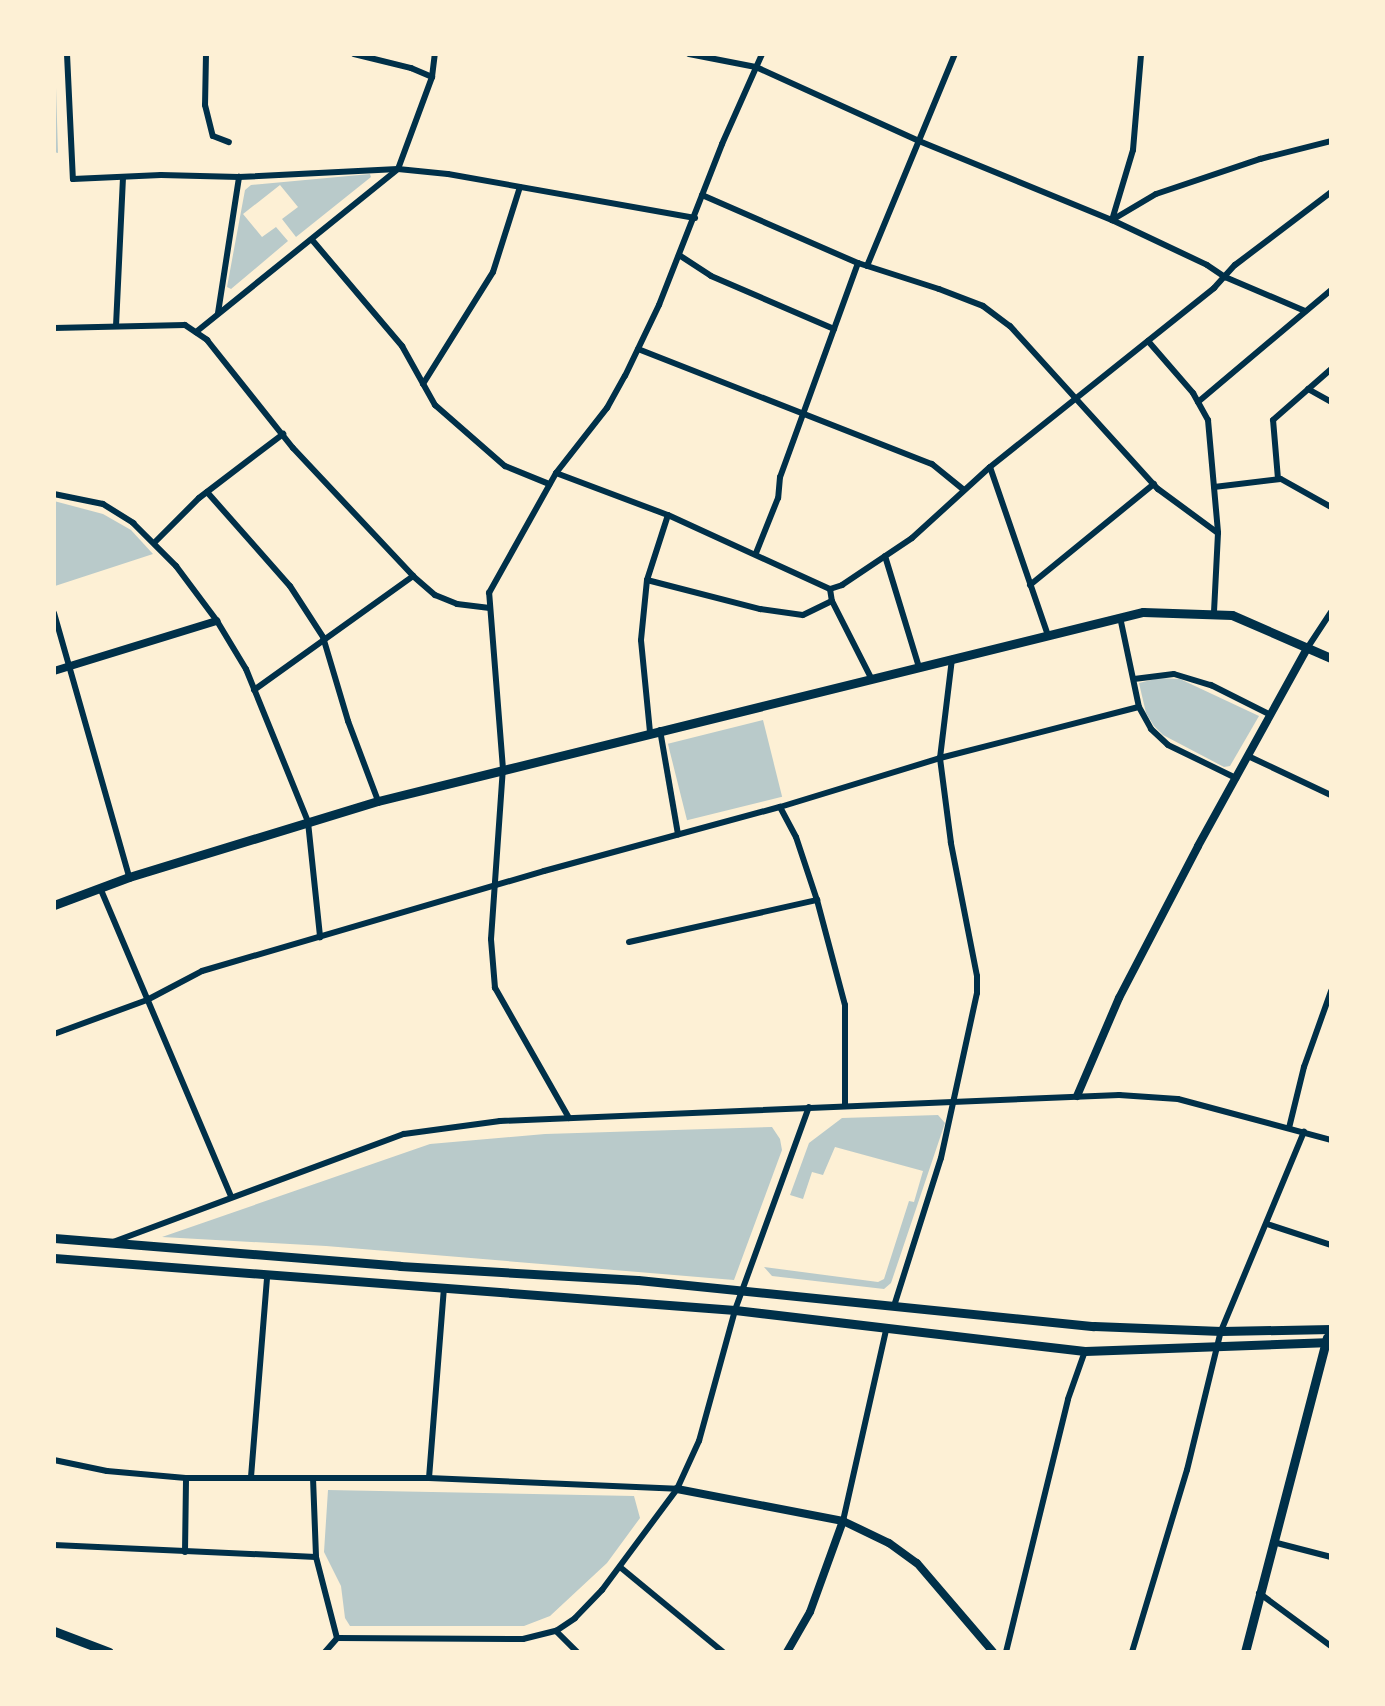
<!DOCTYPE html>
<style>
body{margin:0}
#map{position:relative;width:1385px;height:1706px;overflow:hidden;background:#fdf0d5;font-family:"Fira Sans",sans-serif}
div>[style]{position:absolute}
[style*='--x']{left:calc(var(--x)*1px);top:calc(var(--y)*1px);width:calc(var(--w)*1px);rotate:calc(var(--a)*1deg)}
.green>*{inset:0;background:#b9caca;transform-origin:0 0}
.minor>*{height:6px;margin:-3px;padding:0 3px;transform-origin:3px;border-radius:3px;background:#003049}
.tertiary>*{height:8px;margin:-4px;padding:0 4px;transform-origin:4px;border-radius:4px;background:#003049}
.secondary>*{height:9px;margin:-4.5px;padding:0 4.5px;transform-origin:4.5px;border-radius:4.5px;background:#003049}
span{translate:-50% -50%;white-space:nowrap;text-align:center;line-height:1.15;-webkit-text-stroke:5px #fdf0d5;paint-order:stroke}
.frame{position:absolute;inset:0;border:56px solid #fdf0d5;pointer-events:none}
</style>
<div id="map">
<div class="green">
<div style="clip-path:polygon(54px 54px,55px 54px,58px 153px,54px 152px)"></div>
<div style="clip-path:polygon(370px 174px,371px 177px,296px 237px,282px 219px,298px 207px,280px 185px,243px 214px,262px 237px,276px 227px,288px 241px,231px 289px,227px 287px,245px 190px,251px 185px)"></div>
<div style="clip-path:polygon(54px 501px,103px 514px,131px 530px,153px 554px,55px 586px)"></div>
<div style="clip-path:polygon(1159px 678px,1180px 679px,1259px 716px,1230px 766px,1224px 767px,1163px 735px,1154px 726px,1146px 713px,1139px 683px)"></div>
<div style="left:763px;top:720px;width:79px;height:98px;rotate:76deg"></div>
<div style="clip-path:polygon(938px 1115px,945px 1123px,891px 1283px,884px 1289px,772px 1276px,764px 1267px,878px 1282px,884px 1279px,909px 1201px,914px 1202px,923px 1171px,835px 1147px,823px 1175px,812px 1172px,803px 1199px,790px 1195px,809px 1143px,842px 1118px)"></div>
<div style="clip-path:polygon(772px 1127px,780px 1139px,782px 1150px,734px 1280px,326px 1246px,162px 1237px,430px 1144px,545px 1134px)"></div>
<div style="clip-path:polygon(328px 1490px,634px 1496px,640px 1518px,607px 1563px,550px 1616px,524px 1626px,350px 1626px,345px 1618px,341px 1586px,324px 1552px)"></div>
</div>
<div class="minor">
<div style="--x:67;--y:54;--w:125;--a:87.3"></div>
<div style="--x:73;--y:179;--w:88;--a:-2.6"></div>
<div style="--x:161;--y:175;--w:78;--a:1.5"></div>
<div style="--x:239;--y:177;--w:159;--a:-2.9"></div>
<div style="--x:398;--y:169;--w:50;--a:5.7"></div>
<div style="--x:448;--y:174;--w:251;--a:10.1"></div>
<div style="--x:206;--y:54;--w:51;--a:91.1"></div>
<div style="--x:205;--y:105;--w:32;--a:76"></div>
<div style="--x:213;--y:136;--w:17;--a:21"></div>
<div style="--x:354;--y:54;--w:59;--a:13.8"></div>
<div style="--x:411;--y:68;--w:23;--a:23"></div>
<div style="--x:689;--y:54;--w:68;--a:11"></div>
<div style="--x:756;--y:67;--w:179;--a:24.4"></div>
<div style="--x:919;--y:141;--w:209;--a:22.3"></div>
<div style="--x:1112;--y:220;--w:105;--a:25.3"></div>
<div style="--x:1207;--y:265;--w:22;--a:34"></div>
<div style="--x:1225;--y:277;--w:87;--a:23"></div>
<div style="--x:702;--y:195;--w:170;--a:23.6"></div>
<div style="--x:858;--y:263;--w:228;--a:110"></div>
<div style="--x:780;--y:477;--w:21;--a:95"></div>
<div style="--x:778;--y:498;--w:59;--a:111.8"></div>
<div style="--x:1112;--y:220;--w:51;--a:-30.6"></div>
<div style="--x:1156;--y:194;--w:110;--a:-18.6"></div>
<div style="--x:1260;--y:159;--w:73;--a:-14.2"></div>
<div style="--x:1112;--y:220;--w:73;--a:-73.3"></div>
<div style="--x:1133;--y:150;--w:96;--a:-85.2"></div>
<div style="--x:313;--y:241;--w:138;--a:49.7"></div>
<div style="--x:402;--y:346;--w:68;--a:60.8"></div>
<div style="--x:435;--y:405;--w:93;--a:41.1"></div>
<div style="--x:505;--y:466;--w:48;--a:22.2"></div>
<div style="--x:679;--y:255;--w:38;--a:33"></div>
<div style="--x:711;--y:276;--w:134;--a:23.3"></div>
<div style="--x:858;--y:263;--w:85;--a:17.8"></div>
<div style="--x:939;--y:289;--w:47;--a:21.1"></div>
<div style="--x:983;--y:306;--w:34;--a:37"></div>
<div style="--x:1010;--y:326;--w:220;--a:47.8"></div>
<div style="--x:1158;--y:489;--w:74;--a:36.3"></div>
<div style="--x:1218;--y:533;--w:80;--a:92.9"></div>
<div style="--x:867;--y:266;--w:230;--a:-67.5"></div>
<div style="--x:218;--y:313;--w:138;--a:-81.2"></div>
<div style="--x:116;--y:326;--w:149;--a:-87.3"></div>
<div style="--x:54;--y:328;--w:131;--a:-1.3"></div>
<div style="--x:185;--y:325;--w:27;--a:34"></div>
<div style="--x:207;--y:340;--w:138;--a:51.5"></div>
<div style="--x:293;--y:448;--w:175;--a:46.8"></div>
<div style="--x:413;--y:576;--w:29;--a:41"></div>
<div style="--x:435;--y:595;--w:24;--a:22"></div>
<div style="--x:457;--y:604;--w:33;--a:7"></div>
<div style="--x:196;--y:332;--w:260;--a:-38.9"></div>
<div style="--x:398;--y:169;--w:98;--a:-69.7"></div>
<div style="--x:432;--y:77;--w:23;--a:-83"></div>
<div style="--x:1148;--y:341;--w:69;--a:49.1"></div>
<div style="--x:1193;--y:393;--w:31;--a:61"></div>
<div style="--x:1208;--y:420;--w:113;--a:84.9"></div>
<div style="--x:638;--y:349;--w:316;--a:21.4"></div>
<div style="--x:932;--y:464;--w:41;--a:39.1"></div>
<div style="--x:423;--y:384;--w:132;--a:-58"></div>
<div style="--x:493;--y:272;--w:89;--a:-72.4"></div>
<div style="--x:1308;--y:389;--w:26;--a:29"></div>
<div style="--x:1198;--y:402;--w:174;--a:-40.1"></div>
<div style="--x:990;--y:467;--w:178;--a:71"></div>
<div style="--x:556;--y:473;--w:120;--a:20.6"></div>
<div style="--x:668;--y:515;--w:178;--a:24.6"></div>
<div style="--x:1278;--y:479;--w:59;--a:-94.8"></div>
<div style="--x:1273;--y:420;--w:77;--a:-41.3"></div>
<div style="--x:1214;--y:487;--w:67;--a:-6.8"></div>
<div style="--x:1281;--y:479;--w:57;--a:29.2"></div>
<div style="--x:207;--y:492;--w:125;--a:48.6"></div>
<div style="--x:290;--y:586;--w:61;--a:57.1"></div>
<div style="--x:323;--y:637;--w:88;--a:73.4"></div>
<div style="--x:348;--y:721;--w:85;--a:69.4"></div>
<div style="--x:54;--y:494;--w:50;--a:11.5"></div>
<div style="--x:103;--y:504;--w:36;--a:32"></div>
<div style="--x:133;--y:523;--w:61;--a:45"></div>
<div style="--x:176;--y:566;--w:69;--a:53.3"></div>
<div style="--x:217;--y:621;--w:56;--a:58.9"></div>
<div style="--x:246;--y:669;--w:165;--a:67.9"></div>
<div style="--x:308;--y:822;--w:116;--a:84"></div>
<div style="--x:155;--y:542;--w:62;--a:-45"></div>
<div style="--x:199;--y:498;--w:106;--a:-37.3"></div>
<div style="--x:885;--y:556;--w:116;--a:73"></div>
<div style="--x:647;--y:580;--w:117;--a:14.4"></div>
<div style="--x:760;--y:609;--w:43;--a:7.9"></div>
<div style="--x:803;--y:615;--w:32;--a:-26"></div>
<div style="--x:1030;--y:585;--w:160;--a:-39.2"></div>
<div style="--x:830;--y:589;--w:13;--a:-18"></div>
<div style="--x:842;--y:585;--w:84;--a:-33.9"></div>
<div style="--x:912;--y:538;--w:105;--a:-42.3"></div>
<div style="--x:990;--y:467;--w:287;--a:-38.6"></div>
<div style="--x:1214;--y:288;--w:31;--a:-48"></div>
<div style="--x:1235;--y:265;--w:121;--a:-37.2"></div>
<div style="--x:830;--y:589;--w:12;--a:81"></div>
<div style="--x:832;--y:601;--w:86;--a:63.1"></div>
<div style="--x:54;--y:613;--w:274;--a:74.1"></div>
<div style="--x:1120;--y:617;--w:92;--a:78.1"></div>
<div style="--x:1139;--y:707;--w:25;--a:61"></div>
<div style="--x:1151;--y:729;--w:23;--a:43"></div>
<div style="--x:1168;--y:745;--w:76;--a:25.9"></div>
<div style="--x:1308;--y:647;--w:42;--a:-56.7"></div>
<div style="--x:1134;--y:679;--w:40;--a:-7.1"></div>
<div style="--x:1174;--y:674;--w:39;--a:17"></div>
<div style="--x:1211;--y:685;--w:67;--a:26.6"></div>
<div style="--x:254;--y:690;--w:196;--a:-35.6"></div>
<div style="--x:660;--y:730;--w:106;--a:80.2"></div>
<div style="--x:650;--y:732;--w:92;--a:-95.6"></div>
<div style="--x:641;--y:640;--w:60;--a:-84.3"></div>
<div style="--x:647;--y:580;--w:68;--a:-72.1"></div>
<div style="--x:1248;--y:756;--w:92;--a:25.2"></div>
<div style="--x:780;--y:807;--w:34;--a:62"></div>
<div style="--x:796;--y:837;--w:66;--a:71.6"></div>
<div style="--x:817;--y:900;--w:109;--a:75.1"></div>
<div style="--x:845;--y:1005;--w:100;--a:90"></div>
<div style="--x:101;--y:890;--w:332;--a:67"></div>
<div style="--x:629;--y:942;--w:193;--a:-12.6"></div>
<div style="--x:54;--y:1034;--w:99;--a:-20.1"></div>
<div style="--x:147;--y:1000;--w:62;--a:-27.8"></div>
<div style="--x:202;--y:971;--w:356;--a:-16.3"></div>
<div style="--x:544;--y:871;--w:245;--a:-15.2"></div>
<div style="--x:780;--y:807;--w:167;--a:-17"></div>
<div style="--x:940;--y:758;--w:205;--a:-14.4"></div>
<div style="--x:569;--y:1118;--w:150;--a:-119.6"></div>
<div style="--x:495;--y:988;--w:49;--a:-94.7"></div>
<div style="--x:491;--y:939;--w:170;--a:-86"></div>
<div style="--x:503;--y:769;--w:177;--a:-94.5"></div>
<div style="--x:489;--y:593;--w:137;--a:-60.8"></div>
<div style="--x:556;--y:473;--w:83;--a:-51.9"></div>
<div style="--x:607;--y:408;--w:37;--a:-61"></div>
<div style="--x:625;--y:376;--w:79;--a:-64.4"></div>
<div style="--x:659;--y:305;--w:173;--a:-68.6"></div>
<div style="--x:722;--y:144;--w:98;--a:-66"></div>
<div style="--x:1289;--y:1128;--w:63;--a:-76.2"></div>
<div style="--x:1304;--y:1067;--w:81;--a:-70.4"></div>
<div style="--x:1267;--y:1224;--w:67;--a:18.2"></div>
<div style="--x:113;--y:1242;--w:310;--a:-20.4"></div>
<div style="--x:404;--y:1134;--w:97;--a:-7.7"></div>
<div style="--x:500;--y:1121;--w:620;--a:-2.41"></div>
<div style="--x:1119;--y:1095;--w:59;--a:3.9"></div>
<div style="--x:1178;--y:1099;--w:158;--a:15"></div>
<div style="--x:894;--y:1306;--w:155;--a:-72.4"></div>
<div style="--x:941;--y:1158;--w:169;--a:-77.7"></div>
<div style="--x:977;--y:993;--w:17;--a:-90"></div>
<div style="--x:977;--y:976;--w:136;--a:-101.1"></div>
<div style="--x:951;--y:843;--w:86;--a:-97.4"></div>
<div style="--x:940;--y:758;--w:100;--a:-83.1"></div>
<div style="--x:54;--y:1460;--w:54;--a:11.7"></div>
<div style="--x:107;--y:1471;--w:79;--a:5.1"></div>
<div style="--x:186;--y:1478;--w:243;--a:0"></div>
<div style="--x:429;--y:1478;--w:248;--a:2.5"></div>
<div style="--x:251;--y:1477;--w:201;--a:-85.4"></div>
<div style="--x:313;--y:1478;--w:79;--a:87.8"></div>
<div style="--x:316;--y:1557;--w:84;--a:75.5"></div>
<div style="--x:429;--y:1478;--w:190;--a:-85.5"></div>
<div style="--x:843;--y:1521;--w:196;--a:-77.3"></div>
<div style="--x:1273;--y:1542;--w:60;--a:14.5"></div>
<div style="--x:54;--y:1545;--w:262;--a:2.6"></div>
<div style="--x:185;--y:1552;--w:74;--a:-89.2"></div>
<div style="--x:620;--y:1567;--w:134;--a:39.5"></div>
<div style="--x:1259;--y:1593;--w:89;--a:36.4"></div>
<div style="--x:556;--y:1631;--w:30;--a:45"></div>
<div style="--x:325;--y:1652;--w:18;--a:-49"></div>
<div style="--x:337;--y:1638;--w:186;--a:0.3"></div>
<div style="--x:523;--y:1639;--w:34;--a:-14"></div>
<div style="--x:556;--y:1631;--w:23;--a:-34"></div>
<div style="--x:575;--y:1618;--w:39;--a:-46"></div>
<div style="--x:602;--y:1590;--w:126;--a:-53.4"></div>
<div style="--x:677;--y:1489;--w:53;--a:-65.4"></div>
<div style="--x:699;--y:1441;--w:136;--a:-74.6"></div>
<div style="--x:735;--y:1310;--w:216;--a:-70"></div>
<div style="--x:1006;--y:1652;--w:260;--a:-76.2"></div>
<div style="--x:1068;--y:1399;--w:51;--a:-70.5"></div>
<div style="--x:1132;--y:1652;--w:190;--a:-73.2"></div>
<div style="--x:1187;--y:1470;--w:143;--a:-76.3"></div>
<div style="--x:1221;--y:1331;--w:216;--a:-67.4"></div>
</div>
<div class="tertiary">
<div style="--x:54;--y:671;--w:170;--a:-17.1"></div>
<div style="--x:1077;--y:1096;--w:107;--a:-66.8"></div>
<div style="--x:1119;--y:998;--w:171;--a:-62.5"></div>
<div style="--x:1198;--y:846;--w:227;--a:-61.1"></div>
<div style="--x:677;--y:1489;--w:169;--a:10.9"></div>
<div style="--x:843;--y:1521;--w:51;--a:25.6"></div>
<div style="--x:889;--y:1543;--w:34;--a:36"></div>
<div style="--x:917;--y:1563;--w:117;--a:49.5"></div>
<div style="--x:787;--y:1652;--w:46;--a:-60.1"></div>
<div style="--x:810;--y:1612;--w:97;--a:-70.1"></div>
</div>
<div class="secondary">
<div style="--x:54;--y:905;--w:80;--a:-20.5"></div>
<div style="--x:129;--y:877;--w:260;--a:-17"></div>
<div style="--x:378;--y:801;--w:788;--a:-13.88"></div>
<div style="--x:1143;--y:612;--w:89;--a:1.9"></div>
<div style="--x:1232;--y:615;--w:108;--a:23.5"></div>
<div style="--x:54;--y:1238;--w:347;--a:4.6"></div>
<div style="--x:400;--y:1266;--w:238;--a:3.4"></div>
<div style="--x:638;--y:1280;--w:458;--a:5.8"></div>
<div style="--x:1094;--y:1326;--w:127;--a:2.3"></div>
<div style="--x:1221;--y:1331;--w:110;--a:-1"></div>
<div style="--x:54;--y:1258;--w:683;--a:4.37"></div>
<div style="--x:735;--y:1310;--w:352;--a:6.7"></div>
<div style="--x:1085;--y:1351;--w:246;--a:-2.1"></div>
<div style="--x:54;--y:1631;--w:59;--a:20.9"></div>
<div style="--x:1245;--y:1652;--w:325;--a:-75.4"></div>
</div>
<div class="frame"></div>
</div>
